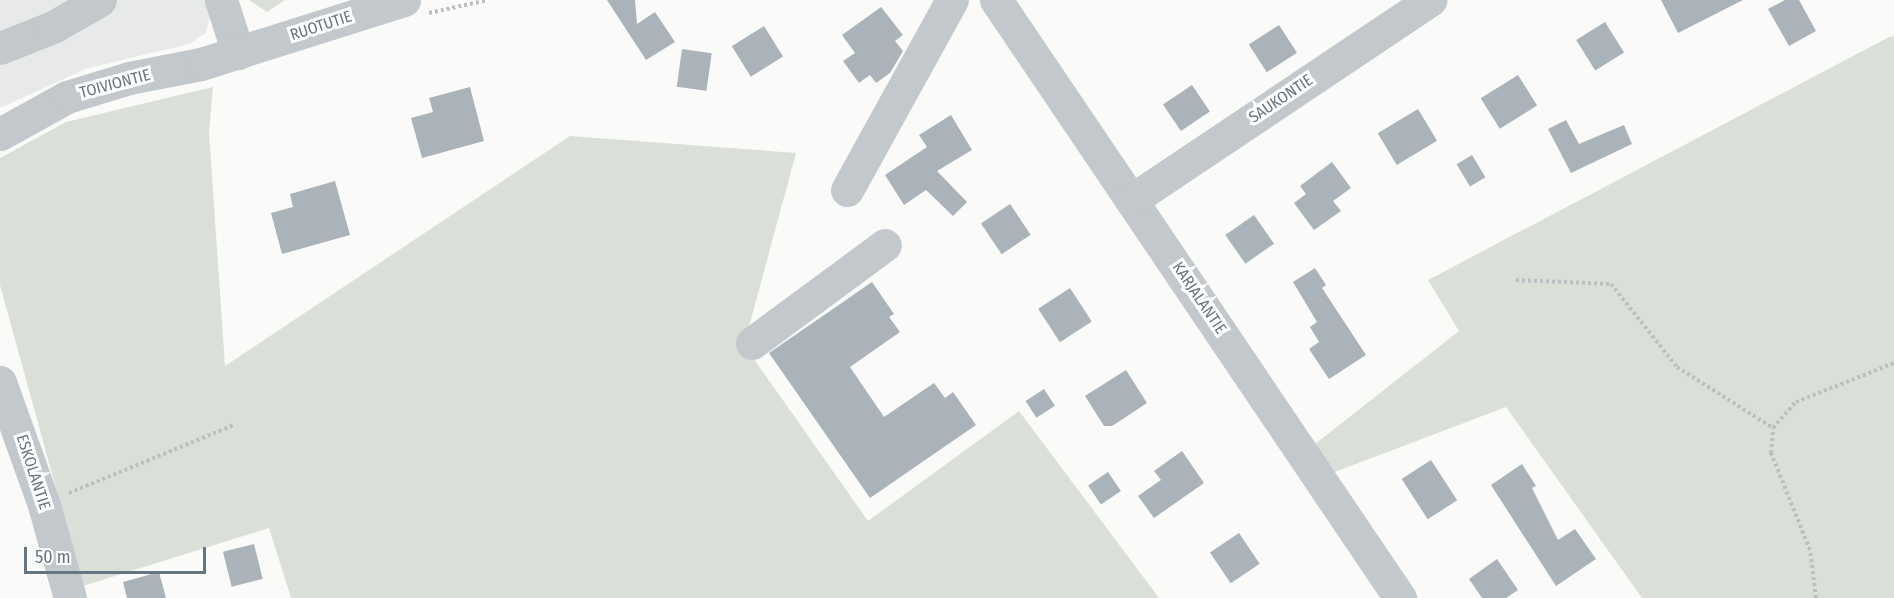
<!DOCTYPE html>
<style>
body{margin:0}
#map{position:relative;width:1894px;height:598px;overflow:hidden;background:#fafaf8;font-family:"Fira Sans Condensed",sans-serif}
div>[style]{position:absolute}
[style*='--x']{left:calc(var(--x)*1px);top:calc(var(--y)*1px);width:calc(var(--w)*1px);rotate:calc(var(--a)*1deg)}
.built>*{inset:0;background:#e8e9e9}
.green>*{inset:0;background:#dadfd7}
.building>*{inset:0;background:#aab3b9;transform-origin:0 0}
.path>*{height:4px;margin-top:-2px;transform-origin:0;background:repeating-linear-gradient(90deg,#bbbfc2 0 3px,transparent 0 6px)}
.minor>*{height:33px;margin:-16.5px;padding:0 16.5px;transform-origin:16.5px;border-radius:16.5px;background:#c3c8cc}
span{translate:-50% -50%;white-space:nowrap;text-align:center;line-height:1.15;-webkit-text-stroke:6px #fff;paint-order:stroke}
.street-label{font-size:16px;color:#657683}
.scale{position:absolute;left:24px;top:547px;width:182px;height:27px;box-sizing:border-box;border:3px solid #657683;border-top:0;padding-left:8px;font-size:18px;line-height:21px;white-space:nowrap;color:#657683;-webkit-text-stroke:4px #fff;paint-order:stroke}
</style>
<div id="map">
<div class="built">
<div style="clip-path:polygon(0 0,207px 0,211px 13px,206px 33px,189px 44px,88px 68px,0 108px)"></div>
</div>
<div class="green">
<div style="clip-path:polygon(249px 0,285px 0,267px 12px)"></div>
<div style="clip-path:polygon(1891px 36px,1894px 37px,1894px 598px,1642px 598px,1506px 407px,1332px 473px,1315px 444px,1459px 331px,1428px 280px)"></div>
<div style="clip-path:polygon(213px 87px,209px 132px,225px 366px,570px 136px,796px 153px,744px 345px,868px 521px,1019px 411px,1159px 598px,291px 598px,269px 528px,83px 586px,0 285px,0 158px,66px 122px)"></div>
</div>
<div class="building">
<div style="clip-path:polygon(607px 0,635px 0,637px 24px,655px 12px,675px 42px,646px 60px)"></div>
<div style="clip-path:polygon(1661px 0,1743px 0,1678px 33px)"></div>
<div style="clip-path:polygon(1785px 0,1799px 0,1816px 31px,1789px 46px,1768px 9px)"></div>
<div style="clip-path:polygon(881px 7px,903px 35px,895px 41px,903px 51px,890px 73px,876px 83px,870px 75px,859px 83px,843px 61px,855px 53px,842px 35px)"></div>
<div style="left:1605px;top:22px;width:36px;height:34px;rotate:58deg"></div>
<div style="left:1279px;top:25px;width:33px;height:36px;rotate:57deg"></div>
<div style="left:764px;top:26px;width:36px;height:38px;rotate:58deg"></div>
<div style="left:682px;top:49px;width:30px;height:38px;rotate:8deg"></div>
<div style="left:1518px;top:75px;width:36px;height:44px;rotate:58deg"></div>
<div style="left:1192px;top:85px;width:32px;height:35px;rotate:56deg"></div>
<div style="clip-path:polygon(470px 87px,484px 141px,422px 158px,411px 118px,433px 112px,429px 98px)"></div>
<div style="left:1418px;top:109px;width:37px;height:47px;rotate:59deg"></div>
<div style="clip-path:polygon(951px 115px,972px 150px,937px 171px,967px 202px,953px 216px,926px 190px,904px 205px,885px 175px,927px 147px,919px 135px)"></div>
<div style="clip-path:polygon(1566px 120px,1579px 144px,1624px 125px,1632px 144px,1571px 173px,1548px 129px)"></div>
<div style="left:1472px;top:155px;width:26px;height:18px;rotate:59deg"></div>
<div style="clip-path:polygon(1332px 162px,1351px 188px,1333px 201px,1341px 211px,1314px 230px,1294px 203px,1306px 194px,1300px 186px)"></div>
<div style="clip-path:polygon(335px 181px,350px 235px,282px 254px,271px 213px,293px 207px,290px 194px)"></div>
<div style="left:1010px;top:204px;width:37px;height:35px;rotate:56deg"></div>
<div style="left:1254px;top:215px;width:35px;height:35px;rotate:55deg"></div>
<div style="clip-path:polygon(1315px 268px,1326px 285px,1322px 288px,1366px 355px,1329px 379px,1309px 349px,1319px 342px,1310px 327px,1317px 322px,1293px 282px)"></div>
<div style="clip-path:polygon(872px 282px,894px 314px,889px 317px,900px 332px,850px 367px,884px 417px,934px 383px,945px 398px,953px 392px,976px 425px,870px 498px,769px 353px)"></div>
<div style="left:1070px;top:288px;width:40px;height:38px;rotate:57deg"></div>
<div style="clip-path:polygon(1126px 370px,1147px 403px,1112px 426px,1104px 426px,1085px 396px)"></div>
<div style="left:1044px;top:389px;width:20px;height:22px;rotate:57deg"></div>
<div style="clip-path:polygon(1182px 451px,1204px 483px,1154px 518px,1138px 496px,1161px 480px,1154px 471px)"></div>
<div style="left:1431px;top:460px;width:48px;height:35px;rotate:57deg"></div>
<div style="clip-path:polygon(1522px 464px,1536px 486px,1532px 488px,1558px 540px,1575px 529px,1596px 559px,1556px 586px,1491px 485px)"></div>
<div style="left:1108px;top:472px;width:23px;height:24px;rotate:56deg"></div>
<div style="left:1239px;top:533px;width:37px;height:35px;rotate:56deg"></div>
<div style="left:254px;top:544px;width:36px;height:32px;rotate:76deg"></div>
<div style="clip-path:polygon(1497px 559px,1518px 590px,1506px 598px,1482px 598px,1469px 579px)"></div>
<div style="clip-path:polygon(159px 572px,166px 598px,127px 598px,123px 582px)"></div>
</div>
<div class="path">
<div style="--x:429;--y:13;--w:60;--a:-12.4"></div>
<div style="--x:1516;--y:280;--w:95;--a:2.4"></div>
<div style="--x:1611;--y:284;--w:106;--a:51.5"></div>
<div style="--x:1677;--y:367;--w:114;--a:32.4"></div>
<div style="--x:69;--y:493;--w:178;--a:-22.4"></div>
<div style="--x:1816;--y:598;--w:48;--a:-97.1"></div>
<div style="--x:1810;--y:550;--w:105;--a:-111.9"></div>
<div style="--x:1771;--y:453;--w:25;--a:-85"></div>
<div style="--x:1773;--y:428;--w:35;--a:-49"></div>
<div style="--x:1796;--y:402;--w:105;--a:-21.7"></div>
</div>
<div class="minor">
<div style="--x:221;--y:0;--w:56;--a:72.2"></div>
<div style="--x:996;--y:0;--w:722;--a:55.96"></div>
<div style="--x:0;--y:48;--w:57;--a:-21.6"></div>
<div style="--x:53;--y:27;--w:54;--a:-29.9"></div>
<div style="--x:0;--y:134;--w:77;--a:-28.9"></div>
<div style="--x:67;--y:97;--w:65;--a:-17"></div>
<div style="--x:129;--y:78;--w:73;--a:-11"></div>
<div style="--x:201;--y:64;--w:213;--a:-17.5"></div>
<div style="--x:847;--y:190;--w:217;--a:-61.1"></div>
<div style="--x:1133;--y:199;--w:358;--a:-33.8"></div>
<div style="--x:752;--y:343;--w:165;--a:-36.4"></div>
<div style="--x:0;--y:382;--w:131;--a:70.3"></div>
<div style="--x:44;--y:505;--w:97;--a:74.4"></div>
</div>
<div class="street-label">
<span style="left:321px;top:26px;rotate:-18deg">RUOTUTIE</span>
<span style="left:115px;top:84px;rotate:-15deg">TOIVIONTIE</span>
<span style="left:1281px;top:99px;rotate:-34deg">SAUKONTIE</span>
<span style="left:1199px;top:298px;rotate:56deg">KARJALANTIE</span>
<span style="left:33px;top:472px;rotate:72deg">ESKOLANTIE</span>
</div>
<div class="scale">50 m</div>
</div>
